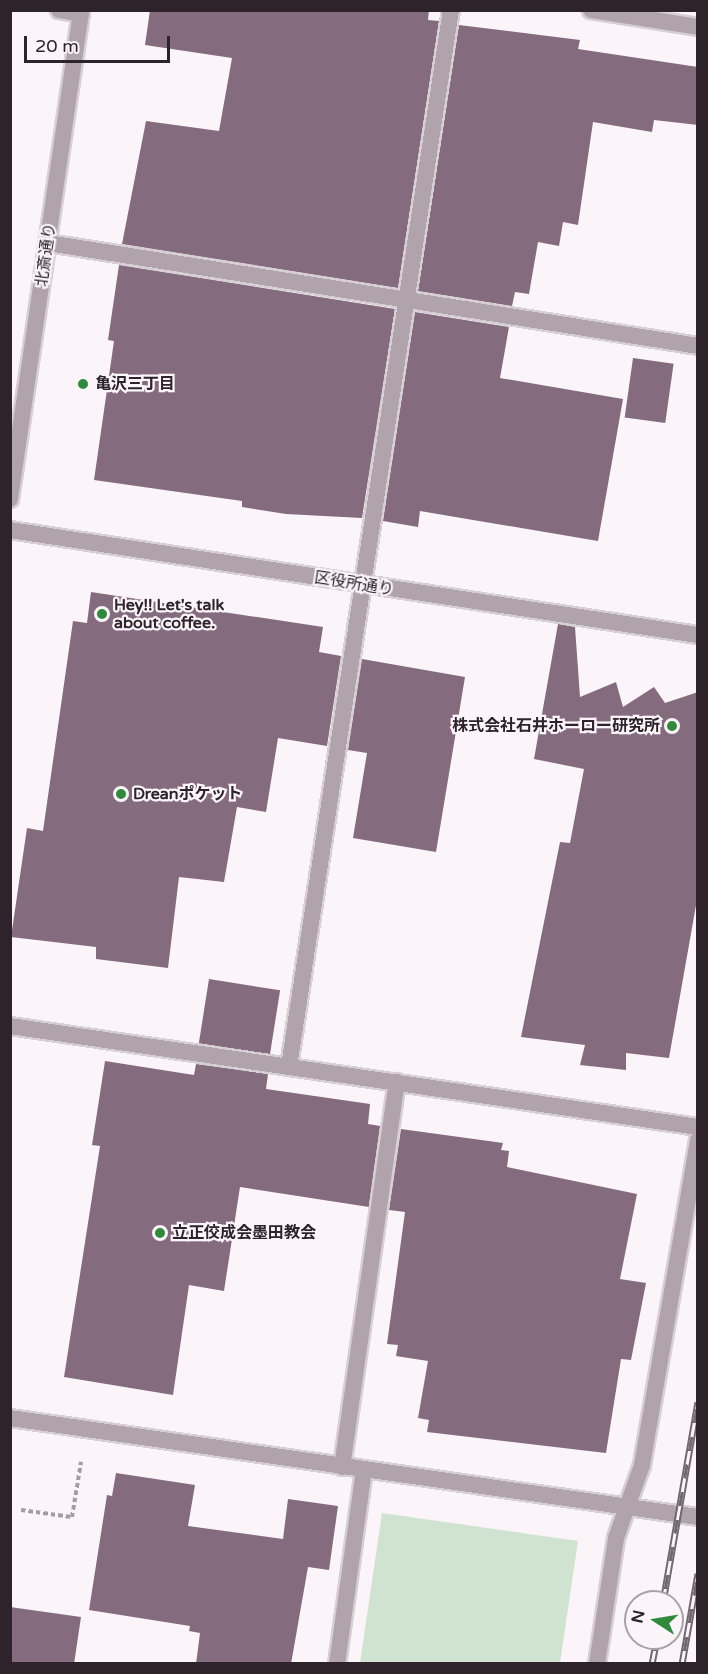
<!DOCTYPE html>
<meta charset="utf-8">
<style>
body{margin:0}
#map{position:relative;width:708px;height:1674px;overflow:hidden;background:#fbf5f9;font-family:"Varela Round","Noto Sans JP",sans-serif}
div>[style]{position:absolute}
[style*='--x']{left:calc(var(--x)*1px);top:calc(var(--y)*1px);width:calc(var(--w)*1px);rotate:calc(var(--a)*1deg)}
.green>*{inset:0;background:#cfe3d0}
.building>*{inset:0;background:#856b7e;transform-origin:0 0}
.path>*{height:4px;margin-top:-2px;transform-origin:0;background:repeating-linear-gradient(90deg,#a49ca1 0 4.5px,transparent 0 7.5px)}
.roads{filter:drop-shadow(2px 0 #d6cfd4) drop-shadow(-2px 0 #d6cfd4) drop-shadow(0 2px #d6cfd4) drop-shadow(0 -2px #d6cfd4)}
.service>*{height:16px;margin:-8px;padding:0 8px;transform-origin:8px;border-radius:8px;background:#b0a3ac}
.minor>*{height:16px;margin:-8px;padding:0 8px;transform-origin:8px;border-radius:8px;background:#b0a3ac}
.tertiary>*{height:16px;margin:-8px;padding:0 8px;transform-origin:8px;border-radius:8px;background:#b0a3ac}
.rail>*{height:7px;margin-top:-3.5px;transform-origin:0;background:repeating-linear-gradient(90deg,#fbf5f9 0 14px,#726970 0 28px);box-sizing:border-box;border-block:2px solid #726970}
.dots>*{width:16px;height:16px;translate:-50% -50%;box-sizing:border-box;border:3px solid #fbf5f9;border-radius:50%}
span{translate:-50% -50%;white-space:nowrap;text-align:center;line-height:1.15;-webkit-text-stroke:4.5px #fbf5f9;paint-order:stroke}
.street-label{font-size:16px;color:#2e232b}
.poi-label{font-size:16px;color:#2e232b;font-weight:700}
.left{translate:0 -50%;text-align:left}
.right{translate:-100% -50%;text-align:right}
.frame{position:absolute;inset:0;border:12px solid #2e232b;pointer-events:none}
.north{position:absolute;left:624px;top:1590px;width:60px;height:60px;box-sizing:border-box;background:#fbf5f9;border:2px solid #a9a1a7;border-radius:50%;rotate:282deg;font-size:16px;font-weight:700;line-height:24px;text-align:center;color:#2e232b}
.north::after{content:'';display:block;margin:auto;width:21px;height:27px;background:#2f8a3b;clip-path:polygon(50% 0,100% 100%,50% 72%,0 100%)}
.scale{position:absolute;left:24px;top:36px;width:146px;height:27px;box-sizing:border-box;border:3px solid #2e232b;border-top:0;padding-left:8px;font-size:18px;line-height:21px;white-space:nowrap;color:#2e232b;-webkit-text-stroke:4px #fbf5f9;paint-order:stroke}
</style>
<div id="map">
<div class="green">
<div style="clip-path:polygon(382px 1513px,578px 1541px,560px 1663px,360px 1663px)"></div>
</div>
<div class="building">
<div style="clip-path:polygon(150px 10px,429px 10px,428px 20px,439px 21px,398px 288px,122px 244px,146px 121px,219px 131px,232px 58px,145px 45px)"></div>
<div style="clip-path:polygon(459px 25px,580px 40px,578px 49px,698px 67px,698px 125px,654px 120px,652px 132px,593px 122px,578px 225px,563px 222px,559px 246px,538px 242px,529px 294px,515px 292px,512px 306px,418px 291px)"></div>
<div style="clip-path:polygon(119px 265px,395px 309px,362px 518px,286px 514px,242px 507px,242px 501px,94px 480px,114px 341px,108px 340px)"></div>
<div style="clip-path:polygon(415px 312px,509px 327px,500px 378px,623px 399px,598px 541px,420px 511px,418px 527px,383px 521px)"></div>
<div style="left:633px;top:358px;width:41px;height:60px;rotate:8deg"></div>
<div style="clip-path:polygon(91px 592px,323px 627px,319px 652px,341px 656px,327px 746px,278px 738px,266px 812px,237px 807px,224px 882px,179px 877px,168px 968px,96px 959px,96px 947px,11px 937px,27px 828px,43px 831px,73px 621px,87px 623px)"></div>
<div style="clip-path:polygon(558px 624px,575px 627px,580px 697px,616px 682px,623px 707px,654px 687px,665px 703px,698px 692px,698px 894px,669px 1058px,626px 1053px,626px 1070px,580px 1065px,585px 1045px,521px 1037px,560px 842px,570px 843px,584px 769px,534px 759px)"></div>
<div style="clip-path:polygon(362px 659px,465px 677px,436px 852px,353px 838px,367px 753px,348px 750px)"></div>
<div style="left:209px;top:979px;width:72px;height:65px;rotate:9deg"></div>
<div style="clip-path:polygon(105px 1061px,194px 1075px,196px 1064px,268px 1074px,266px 1089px,370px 1104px,368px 1124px,380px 1126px,369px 1207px,240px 1187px,224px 1291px,189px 1285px,173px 1395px,64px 1377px,100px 1146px,92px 1145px)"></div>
<div style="clip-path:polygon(401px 1129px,503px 1143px,501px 1150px,509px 1151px,507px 1167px,637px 1194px,620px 1279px,646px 1283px,631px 1360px,621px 1359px,606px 1453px,427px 1432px,429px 1420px,418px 1418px,428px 1361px,396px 1356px,398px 1345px,387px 1344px,405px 1212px,389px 1210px)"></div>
<div style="clip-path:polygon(116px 1473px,195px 1485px,188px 1526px,283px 1539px,288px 1499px,338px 1506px,329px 1570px,308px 1567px,291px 1664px,196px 1664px,200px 1633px,189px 1631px,190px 1626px,89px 1610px,107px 1495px,112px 1496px)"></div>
<div style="clip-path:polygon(10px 1607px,81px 1617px,74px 1664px,10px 1664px)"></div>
</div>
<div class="path">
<div style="--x:21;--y:1510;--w:51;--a:7.8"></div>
<div style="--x:72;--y:1517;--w:56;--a:-80.7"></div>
</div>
<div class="roads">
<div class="service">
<div style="--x:59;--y:10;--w:22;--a:10"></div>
<div style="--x:289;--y:1066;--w:1068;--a:-81.28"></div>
<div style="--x:342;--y:1467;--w:389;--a:-81.9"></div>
<div style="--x:337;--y:1664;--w:196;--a:-82.1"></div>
</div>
<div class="minor">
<div style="--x:591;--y:10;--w:108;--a:9"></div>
<div style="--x:48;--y:243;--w:658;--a:9"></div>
<div style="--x:10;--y:530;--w:696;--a:8.68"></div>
<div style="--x:10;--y:1026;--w:695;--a:8.35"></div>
<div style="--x:10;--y:1418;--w:695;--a:8.19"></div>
<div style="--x:597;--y:1664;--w:127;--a:-81.4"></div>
<div style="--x:616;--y:1538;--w:77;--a:-70.4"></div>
<div style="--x:642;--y:1465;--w:330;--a:-80.2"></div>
</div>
<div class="tertiary">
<div style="--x:10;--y:499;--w:494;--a:-81.7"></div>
</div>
</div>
<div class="rail">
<div style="--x:663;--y:1602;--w:203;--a:-80.1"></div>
<div style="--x:652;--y:1664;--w:26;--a:-79"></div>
<div style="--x:682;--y:1664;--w:92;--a:-80"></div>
</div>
<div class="dots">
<div style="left:83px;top:384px;background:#2f8a3b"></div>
<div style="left:102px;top:614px;background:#2f8a3b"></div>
<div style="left:672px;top:726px;background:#2f8a3b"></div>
<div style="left:121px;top:794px;background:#2f8a3b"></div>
<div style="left:160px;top:1233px;background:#2f8a3b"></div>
</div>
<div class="street-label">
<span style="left:46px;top:255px;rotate:-82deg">北斎通り</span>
<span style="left:354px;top:584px;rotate:9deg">区役所通り</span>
</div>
<div class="poi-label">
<span class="left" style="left:95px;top:384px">亀沢三丁目</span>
<span class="left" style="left:114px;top:614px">Hey!! Let's talk<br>about coffee.</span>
<span class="right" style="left:660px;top:726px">株式会社石井ホーロー研究所</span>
<span class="left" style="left:133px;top:794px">Dreanポケット</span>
<span class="left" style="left:172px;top:1233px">立正佼成会墨田教会</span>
</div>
<div class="frame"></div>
<div class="north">N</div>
<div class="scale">20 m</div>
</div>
